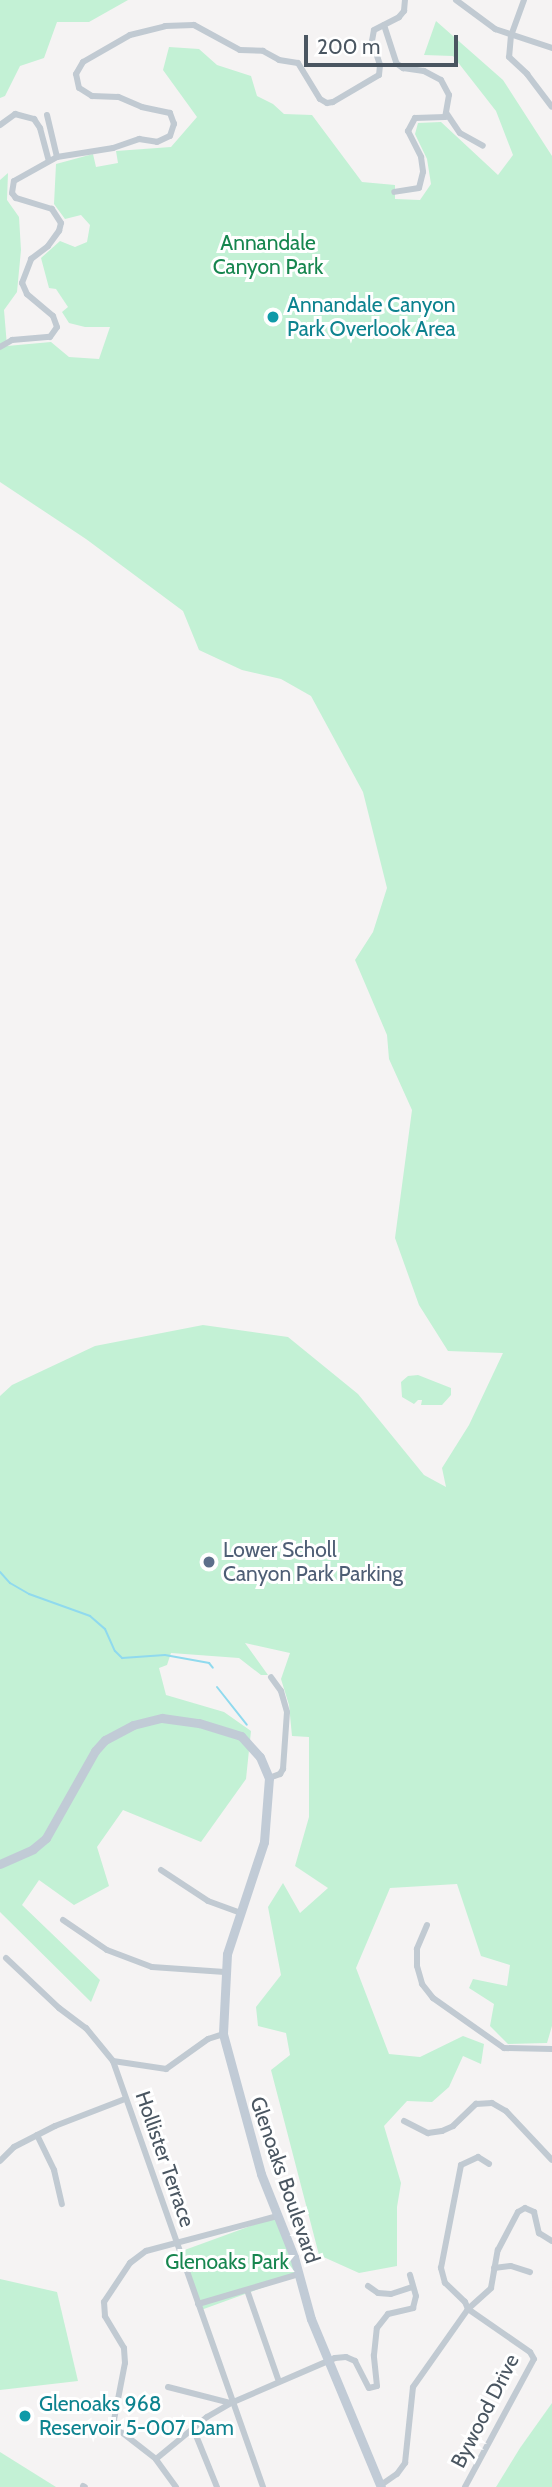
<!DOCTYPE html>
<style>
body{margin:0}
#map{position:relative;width:552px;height:2487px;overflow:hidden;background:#f5f3f3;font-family:Cabin,sans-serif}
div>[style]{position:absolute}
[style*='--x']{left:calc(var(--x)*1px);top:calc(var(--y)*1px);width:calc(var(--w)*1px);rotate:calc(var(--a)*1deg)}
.green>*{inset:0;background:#c3f1d5;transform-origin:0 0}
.stream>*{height:2px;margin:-1px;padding:0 1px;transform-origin:1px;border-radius:1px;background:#90daee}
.street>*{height:6px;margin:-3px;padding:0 3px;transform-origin:3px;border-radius:3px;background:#c1cad2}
.secondary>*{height:9px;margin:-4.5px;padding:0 4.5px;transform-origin:4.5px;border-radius:4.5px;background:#c1cbd6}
.dots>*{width:19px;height:19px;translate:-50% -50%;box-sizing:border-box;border:4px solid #fff;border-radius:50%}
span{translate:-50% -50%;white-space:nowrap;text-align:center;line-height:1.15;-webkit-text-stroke:6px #fff;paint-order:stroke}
.park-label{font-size:21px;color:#17864f}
.culture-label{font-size:21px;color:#0d838f}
.left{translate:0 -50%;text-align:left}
.service-label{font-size:21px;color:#4e5e75}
.street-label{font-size:21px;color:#4a5661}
.scale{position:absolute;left:304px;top:35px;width:154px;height:32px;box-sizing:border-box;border:4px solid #4a5661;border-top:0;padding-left:9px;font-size:21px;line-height:24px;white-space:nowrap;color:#4a5661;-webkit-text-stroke:5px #fff;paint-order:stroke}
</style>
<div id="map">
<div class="green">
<div style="clip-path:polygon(0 0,128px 0,89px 22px,57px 22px,44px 58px,20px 66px,5px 96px,0 98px)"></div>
<div style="clip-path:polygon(436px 21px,503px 80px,552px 156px,552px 2026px,547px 2043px,508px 2044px,490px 2026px,494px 2004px,469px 1988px,473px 1979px,507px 1986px,510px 1965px,481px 1956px,457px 1884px,390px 1888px,356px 1968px,389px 2054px,420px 2057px,463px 2036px,484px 2044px,481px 2064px,463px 2056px,449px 2087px,432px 2102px,407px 2101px,384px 2126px,401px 2183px,397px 2207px,397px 2266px,359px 2273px,319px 2255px,271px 2070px,290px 2055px,286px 2033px,258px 2026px,256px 2007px,281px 1975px,268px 1907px,283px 1883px,300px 1913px,328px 1888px,295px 1866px,309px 1817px,309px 1737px,292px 1736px,289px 1705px,281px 1679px,290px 1653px,245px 1643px,268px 1675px,261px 1675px,239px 1658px,171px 1653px,167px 1665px,159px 1668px,166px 1695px,224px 1712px,251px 1731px,246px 1779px,201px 1842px,123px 1810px,97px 1847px,109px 1886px,74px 1905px,39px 1880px,22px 1905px,100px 1980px,91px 2002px,0 1912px,0 1396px,12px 1385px,95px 1346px,203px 1325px,288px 1337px,358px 1394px,424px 1475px,446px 1487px,442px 1468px,469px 1425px,503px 1353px,448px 1351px,419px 1305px,395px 1238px,412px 1110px,389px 1059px,387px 1035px,355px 960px,373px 932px,387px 888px,363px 792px,311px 696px,281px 679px,242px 670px,199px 650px,183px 611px,86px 539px,0 482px,0 180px,8px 173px,7px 200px,19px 217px,21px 250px,17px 292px,4px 310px,7px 346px,51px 342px,69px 357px,99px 359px,110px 327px,85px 327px,69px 323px,62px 312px,68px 307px,56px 289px,49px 288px,41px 258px,60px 241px,75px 247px,87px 242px,90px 225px,81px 215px,65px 219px,54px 204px,56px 164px,93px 154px,96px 167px,118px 163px,116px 151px,171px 147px,197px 117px,163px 70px,169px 47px,199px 49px,217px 65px,251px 76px,257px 96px,273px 104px,284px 114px,312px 115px,362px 182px,395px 185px,395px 199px,420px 200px,431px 184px,427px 159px,415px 134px,418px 123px,441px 122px,498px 175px,513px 155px,496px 111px,453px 56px,424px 55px)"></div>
<div style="clip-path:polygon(418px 1375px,451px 1388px,451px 1395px,442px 1405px,421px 1405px,422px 1400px,418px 1400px,414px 1404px,402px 1397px,401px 1382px,408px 1376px)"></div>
<div style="left:278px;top:2216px;width:62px;height:106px;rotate:70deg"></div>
<div style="clip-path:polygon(0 2279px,57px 2292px,78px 2381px,0 2390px)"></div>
<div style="clip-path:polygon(552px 2403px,552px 2487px,496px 2487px,520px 2448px)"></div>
<div style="clip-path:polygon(0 2452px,56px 2487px,0 2487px)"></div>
</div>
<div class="stream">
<div style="--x:0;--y:1572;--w:15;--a:48"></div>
<div style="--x:10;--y:1583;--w:22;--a:30"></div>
<div style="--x:29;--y:1594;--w:65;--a:19.8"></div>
<div style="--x:90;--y:1616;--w:20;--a:41"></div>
<div style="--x:105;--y:1629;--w:24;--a:66"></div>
<div style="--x:115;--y:1651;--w:10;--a:45"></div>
<div style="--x:122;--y:1658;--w:43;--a:-4"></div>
<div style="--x:165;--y:1655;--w:45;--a:10.3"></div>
<div style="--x:209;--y:1663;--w:6;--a:51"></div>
<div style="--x:217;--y:1687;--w:48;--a:51.7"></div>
</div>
<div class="street">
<div style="--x:456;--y:0;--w:49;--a:36.6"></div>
<div style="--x:495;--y:29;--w:60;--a:18.4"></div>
<div style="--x:524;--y:0;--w:37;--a:110"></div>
<div style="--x:511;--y:35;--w:22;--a:95"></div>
<div style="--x:509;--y:57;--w:25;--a:43"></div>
<div style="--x:527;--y:74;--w:41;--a:52.9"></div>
<div style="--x:384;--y:25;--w:40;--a:72"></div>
<div style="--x:396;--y:63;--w:9;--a:36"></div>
<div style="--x:403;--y:68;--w:21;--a:8"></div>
<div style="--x:424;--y:71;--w:19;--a:28"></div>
<div style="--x:441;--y:80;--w:17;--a:62"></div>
<div style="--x:449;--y:95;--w:22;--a:100"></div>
<div style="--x:445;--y:117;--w:30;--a:178"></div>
<div style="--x:415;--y:118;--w:15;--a:118"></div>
<div style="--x:408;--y:131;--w:29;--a:63"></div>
<div style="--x:421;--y:157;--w:15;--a:82"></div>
<div style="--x:423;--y:172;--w:16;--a:104"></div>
<div style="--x:419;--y:188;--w:25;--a:171"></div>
<div style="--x:447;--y:114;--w:23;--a:56"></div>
<div style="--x:460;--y:133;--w:26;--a:29"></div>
<div style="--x:47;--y:115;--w:43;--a:76.6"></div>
<div style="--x:0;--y:125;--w:19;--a:-36"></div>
<div style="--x:15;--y:114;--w:20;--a:15"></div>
<div style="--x:34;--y:119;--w:11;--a:56"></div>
<div style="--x:40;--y:128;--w:34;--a:75"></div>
<div style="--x:0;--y:347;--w:14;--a:-30"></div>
<div style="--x:12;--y:340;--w:38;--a:-5"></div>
<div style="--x:50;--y:337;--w:12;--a:-55"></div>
<div style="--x:57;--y:327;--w:12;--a:-110"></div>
<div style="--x:53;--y:316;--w:34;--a:-140"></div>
<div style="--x:27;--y:294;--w:12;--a:-114"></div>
<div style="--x:22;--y:283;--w:26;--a:-69"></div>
<div style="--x:31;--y:259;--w:21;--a:-37"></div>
<div style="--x:48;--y:246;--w:19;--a:-54"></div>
<div style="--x:59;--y:231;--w:8;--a:-76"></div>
<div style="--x:61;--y:223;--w:17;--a:-123"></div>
<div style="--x:52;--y:209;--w:38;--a:-163"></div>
<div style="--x:16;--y:198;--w:6;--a:-129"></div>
<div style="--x:12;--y:193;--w:12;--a:-81"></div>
<div style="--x:14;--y:181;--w:49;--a:-29.2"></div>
<div style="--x:57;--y:157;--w:57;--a:-9.1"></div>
<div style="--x:113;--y:148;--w:28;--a:-19"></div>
<div style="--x:139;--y:139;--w:18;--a:9"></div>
<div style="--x:157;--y:142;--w:14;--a:-25"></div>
<div style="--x:170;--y:136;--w:13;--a:-72"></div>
<div style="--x:174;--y:124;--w:12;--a:-110"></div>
<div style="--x:170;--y:113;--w:29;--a:-168"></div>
<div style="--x:142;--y:107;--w:26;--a:-157"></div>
<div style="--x:118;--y:97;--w:26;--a:-178"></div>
<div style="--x:92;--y:96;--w:15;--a:-148"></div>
<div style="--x:79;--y:88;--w:14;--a:-102"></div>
<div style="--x:76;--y:74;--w:14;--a:-60"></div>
<div style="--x:83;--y:62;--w:54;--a:-29.9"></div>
<div style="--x:130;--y:35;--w:36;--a:-14"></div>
<div style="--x:165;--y:26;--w:29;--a:-2"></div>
<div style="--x:194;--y:25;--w:52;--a:28.5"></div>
<div style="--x:240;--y:50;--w:23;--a:2"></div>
<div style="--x:263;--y:51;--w:18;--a:29"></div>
<div style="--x:279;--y:60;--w:19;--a:9"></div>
<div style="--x:298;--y:63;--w:42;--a:58.6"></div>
<div style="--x:320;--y:99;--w:8;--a:30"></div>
<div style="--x:327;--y:103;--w:6;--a:-9"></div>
<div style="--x:333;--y:102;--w:53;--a:-30.4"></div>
<div style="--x:379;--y:75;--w:10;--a:-84"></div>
<div style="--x:380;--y:65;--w:25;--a:-108"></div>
<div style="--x:372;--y:41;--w:11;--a:-80"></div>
<div style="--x:374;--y:30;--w:28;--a:-27"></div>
<div style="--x:399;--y:17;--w:8;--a:-50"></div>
<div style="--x:404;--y:11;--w:11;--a:-85"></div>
<div style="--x:269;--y:1778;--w:12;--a:-20"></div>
<div style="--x:280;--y:1774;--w:6;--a:-59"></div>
<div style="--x:283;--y:1769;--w:57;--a:-86"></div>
<div style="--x:287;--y:1712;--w:22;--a:-106"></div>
<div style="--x:281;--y:1691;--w:17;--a:-126"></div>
<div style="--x:161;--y:1870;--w:56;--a:33.4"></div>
<div style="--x:208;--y:1901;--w:35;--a:20"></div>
<div style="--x:63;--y:1920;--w:53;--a:34.3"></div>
<div style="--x:107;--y:1950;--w:48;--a:20.7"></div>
<div style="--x:152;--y:1967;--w:73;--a:3.9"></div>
<div style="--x:427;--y:1925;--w:26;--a:113"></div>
<div style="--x:417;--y:1949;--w:17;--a:90"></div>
<div style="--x:417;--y:1966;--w:19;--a:74"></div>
<div style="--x:422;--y:1984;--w:18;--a:52"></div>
<div style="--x:433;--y:1998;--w:87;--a:35.2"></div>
<div style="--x:504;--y:2048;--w:48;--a:1.2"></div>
<div style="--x:6;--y:1958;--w:73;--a:43.3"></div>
<div style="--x:59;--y:2008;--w:34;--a:37"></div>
<div style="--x:86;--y:2028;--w:43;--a:50.7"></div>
<div style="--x:113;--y:2061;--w:452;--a:70.6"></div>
<div style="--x:113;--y:2061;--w:54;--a:8.6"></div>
<div style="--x:166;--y:2069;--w:52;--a:-35.5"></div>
<div style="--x:208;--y:2039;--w:16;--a:-18"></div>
<div style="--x:404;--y:2121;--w:27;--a:27"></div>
<div style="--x:428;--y:2133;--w:14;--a:-8"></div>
<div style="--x:442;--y:2131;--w:12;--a:-24"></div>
<div style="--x:453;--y:2126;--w:32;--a:-44"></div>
<div style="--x:476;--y:2104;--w:16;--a:-4"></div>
<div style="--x:492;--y:2103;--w:16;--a:30"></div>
<div style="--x:506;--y:2111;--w:67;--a:46.8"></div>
<div style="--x:37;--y:2135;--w:39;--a:64"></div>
<div style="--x:54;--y:2170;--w:35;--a:77"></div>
<div style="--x:0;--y:2161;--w:20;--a:-45"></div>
<div style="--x:14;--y:2147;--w:46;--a:-27.1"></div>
<div style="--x:55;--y:2126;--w:75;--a:-21.1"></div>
<div style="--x:494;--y:2268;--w:17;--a:-7"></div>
<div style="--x:511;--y:2266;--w:20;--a:18"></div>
<div style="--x:368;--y:2286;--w:12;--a:35"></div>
<div style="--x:378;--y:2293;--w:13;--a:4"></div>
<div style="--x:391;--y:2294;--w:22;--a:-18"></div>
<div style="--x:247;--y:2290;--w:97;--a:70.8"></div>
<div style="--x:198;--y:2304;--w:105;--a:-16.5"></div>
<div style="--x:168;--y:2387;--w:65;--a:14.3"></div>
<div style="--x:193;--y:2428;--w:64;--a:67.9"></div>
<div style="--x:156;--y:2459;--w:66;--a:-39.5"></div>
<div style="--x:207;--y:2417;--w:28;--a:-30"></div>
<div style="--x:231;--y:2403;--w:113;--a:-23.4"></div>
<div style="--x:335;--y:2358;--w:11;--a:-5"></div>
<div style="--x:346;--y:2357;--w:10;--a:24"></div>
<div style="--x:355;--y:2361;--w:30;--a:63"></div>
<div style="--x:369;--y:2388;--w:8;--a:-14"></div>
<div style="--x:377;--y:2386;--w:31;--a:-96"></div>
<div style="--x:374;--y:2355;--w:27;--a:-84"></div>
<div style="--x:377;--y:2328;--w:18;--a:-52"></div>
<div style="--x:388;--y:2314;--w:26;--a:-13"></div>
<div style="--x:413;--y:2308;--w:12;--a:-76"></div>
<div style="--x:416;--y:2296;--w:22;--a:-106"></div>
<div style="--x:381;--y:2485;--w:19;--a:-35"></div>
<div style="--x:397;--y:2474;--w:14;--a:-54"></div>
<div style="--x:405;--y:2463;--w:76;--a:-84"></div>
<div style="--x:413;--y:2387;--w:95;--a:-54.8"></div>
<div style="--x:468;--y:2309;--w:31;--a:-42"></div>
<div style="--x:491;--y:2288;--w:39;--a:-80"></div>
<div style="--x:498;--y:2250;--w:43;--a:-62.2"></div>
<div style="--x:518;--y:2212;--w:8;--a:-30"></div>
<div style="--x:525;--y:2208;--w:10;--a:24"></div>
<div style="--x:534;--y:2212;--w:22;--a:77"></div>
<div style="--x:539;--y:2233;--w:15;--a:32"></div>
<div style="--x:83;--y:2486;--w:2;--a:27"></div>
<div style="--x:176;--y:2487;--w:34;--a:-126"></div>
<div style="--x:156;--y:2459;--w:51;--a:-142.2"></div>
<div style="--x:116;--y:2428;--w:8;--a:-104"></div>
<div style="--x:114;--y:2420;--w:58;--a:-79.1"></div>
<div style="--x:125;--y:2363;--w:15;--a:-94"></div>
<div style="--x:124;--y:2348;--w:37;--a:-121"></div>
<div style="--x:105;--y:2316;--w:14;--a:-94"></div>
<div style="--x:104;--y:2302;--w:47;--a:-56.3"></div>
<div style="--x:130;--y:2263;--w:20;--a:-37"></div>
<div style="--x:146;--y:2251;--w:137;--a:-14.9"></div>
<div style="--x:465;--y:2487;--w:145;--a:-61.7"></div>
<div style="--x:534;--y:2359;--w:8;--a:-120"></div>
<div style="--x:530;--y:2352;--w:75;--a:-145.3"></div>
<div style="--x:468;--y:2309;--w:8;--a:-113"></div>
<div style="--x:465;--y:2302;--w:28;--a:-136"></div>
<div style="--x:445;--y:2283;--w:16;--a:-105"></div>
<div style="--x:441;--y:2268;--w:105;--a:-79"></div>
<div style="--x:461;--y:2165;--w:19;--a:-25"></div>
<div style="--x:478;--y:2157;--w:13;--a:32"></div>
</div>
<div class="secondary">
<div style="--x:0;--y:1864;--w:36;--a:-24"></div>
<div style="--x:33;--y:1849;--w:17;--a:-40"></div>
<div style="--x:46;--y:1838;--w:100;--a:-60.6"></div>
<div style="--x:95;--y:1751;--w:15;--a:-48"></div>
<div style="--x:105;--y:1740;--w:32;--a:-28"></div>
<div style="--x:133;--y:1725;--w:30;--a:-14"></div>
<div style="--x:162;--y:1718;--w:37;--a:8"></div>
<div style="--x:199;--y:1723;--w:44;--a:17.2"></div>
<div style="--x:241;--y:1736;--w:28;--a:48"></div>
<div style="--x:260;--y:1757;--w:23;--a:67"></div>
<div style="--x:269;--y:1778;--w:64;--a:94.5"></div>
<div style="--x:264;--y:1842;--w:118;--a:108.3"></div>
<div style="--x:227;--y:1954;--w:80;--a:92.9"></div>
<div style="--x:223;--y:2034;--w:145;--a:74.8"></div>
<div style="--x:261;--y:2174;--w:89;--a:68.3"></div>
<div style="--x:294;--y:2257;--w:64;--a:74.7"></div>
<div style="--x:311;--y:2319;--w:182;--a:67.4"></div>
</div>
<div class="dots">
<div style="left:273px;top:317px;background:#0f9aa8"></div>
<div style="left:209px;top:1562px;background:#5c6f8a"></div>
<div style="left:25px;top:2416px;background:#0f9aa8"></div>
</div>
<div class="park-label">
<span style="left:268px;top:255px">Annandale<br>Canyon Park</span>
<span style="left:227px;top:2262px">Glenoaks Park</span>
</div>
<div class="culture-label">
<span class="left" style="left:287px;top:317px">Annandale Canyon<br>Park Overlook Area</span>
<span class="left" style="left:39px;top:2416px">Glenoaks 968<br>Reservoir 5-007 Dam</span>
</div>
<div class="service-label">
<span class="left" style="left:223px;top:1562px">Lower Scholl<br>Canyon Park Parking</span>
</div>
<div class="street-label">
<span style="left:165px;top:2159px;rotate:71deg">Hollister Terrace</span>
<span style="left:285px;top:2180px;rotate:71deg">Glenoaks Boulevard</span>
<span style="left:485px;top:2411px;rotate:-63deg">Bywood Drive</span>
</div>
<div class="scale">200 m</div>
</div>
